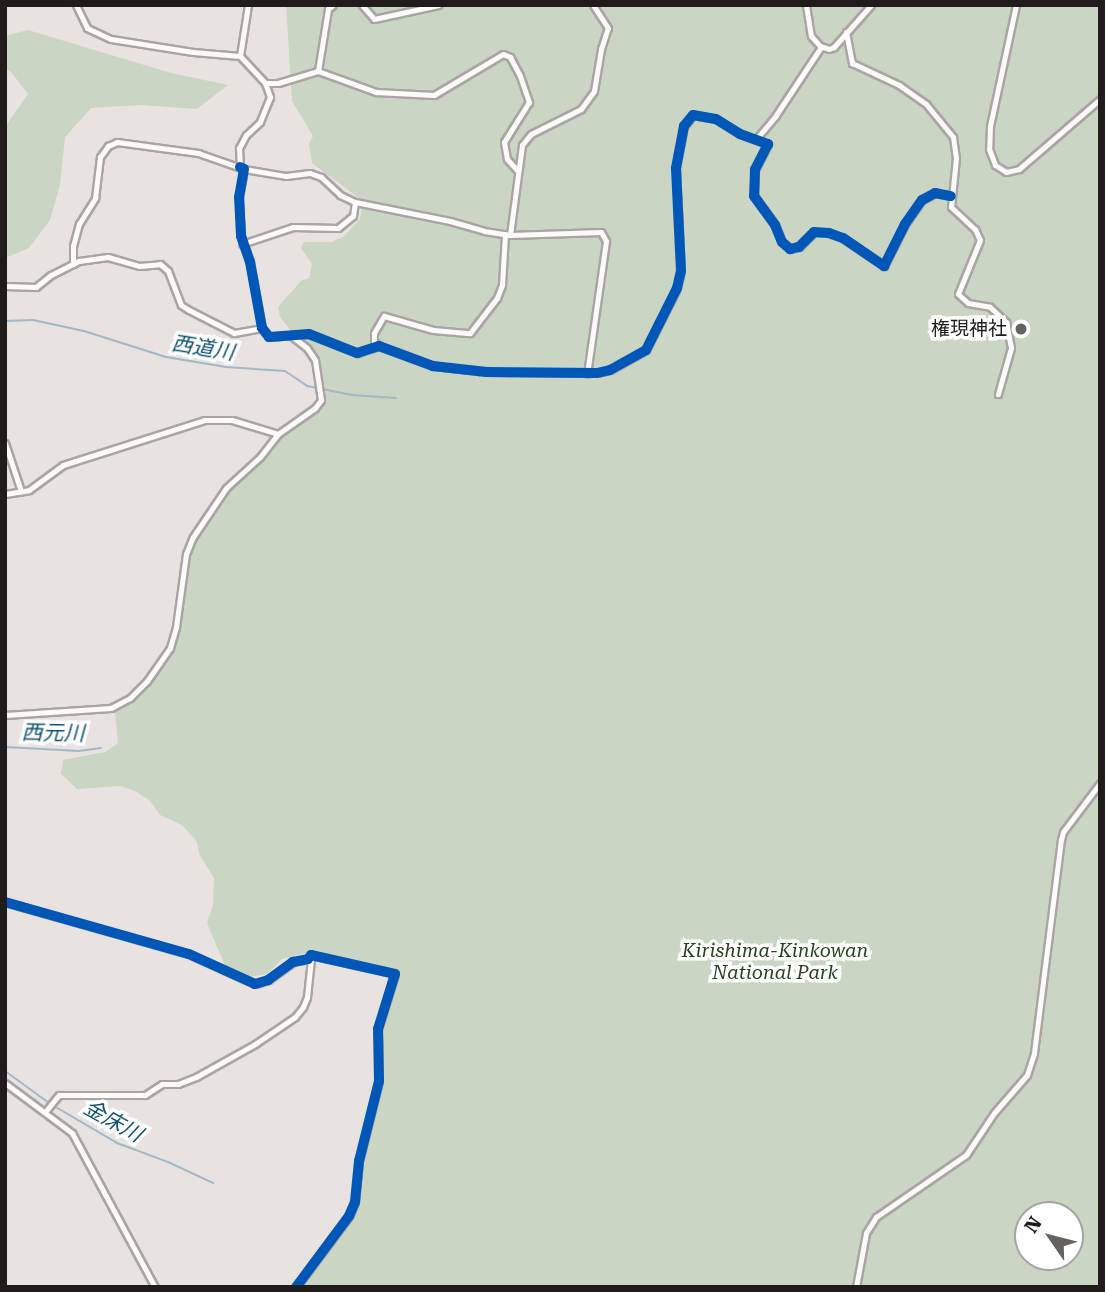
<!DOCTYPE html>
<meta charset="utf-8">
<style>
body{margin:0}
#map{position:relative;width:1105px;height:1292px;overflow:hidden;background:#e8e3e1;font-family:"Roboto Serif","Noto Sans JP",serif}
div>[style]{position:absolute}
[style*='--x']{left:calc(var(--x)*1px);top:calc(var(--y)*1px);width:calc(var(--w)*1px);rotate:calc(var(--a)*1deg)}
.green>*{inset:0;background:#cad5c4}
.stream>*{height:2px;margin:-1px;padding:0 1px;transform-origin:1px;border-radius:1px;background:#a1b9c6}
.roads{filter:drop-shadow(2px 0 #a9a5a4) drop-shadow(-2px 0 #a9a5a4) drop-shadow(0 2px #a9a5a4) drop-shadow(0 -2px #a9a5a4)}
.minor>*{height:5px;margin:-2.5px;padding:0 2.5px;transform-origin:2.5px;border-radius:2.5px;background:#fcfbfa}
.cycleway>*{height:10px;margin:-5px;padding:0 5px;transform-origin:5px;border-radius:5px;background:#0057b8}
.dots>*{width:19px;height:19px;translate:-50% -50%;box-sizing:border-box;border:4px solid #fff;border-radius:50%}
span{translate:-50% -50%;white-space:nowrap;text-align:center;line-height:1.15;-webkit-text-stroke:7px #fff;paint-order:stroke}
.poi-label{font-size:19px;color:#1f1c1b}
.right{translate:-100% -50%;text-align:right}
.park-label{font-size:19px;color:#23451b;font-style:italic}
.water-label{font-size:21px;color:#0e526e;font-style:italic}
.frame{position:absolute;inset:0;border:7px solid #1f1c1b;pointer-events:none}
.north{position:absolute;left:1014px;top:1201px;width:70px;height:70px;box-sizing:border-box;background:#fff;border:2px solid #a5a4a4;border-radius:50%;rotate:305deg;font-size:19px;font-weight:700;line-height:28px;text-align:center;color:#1f1c1b}
.north::after{content:'';display:block;margin:auto;width:24px;height:32px;background:#656260;clip-path:polygon(50% 0,100% 100%,50% 72%,0 100%)}
</style>
<div id="map">
<div class="green">
<div style="clip-path:polygon(evenodd,286px 5px,1100px 5px,1100px 1287px,299px 1287px,355px 1210px,381px 1082px,380px 1027px,395px 988px,390px 971px,314px 951px,282px 959px,267px 974px,249px 977px,226px 968px,207px 923px,213px 905px,214px 878px,199px 854px,197px 842px,182px 825px,160px 815px,150px 801px,135px 791px,120px 786px,77px 789px,61px 774px,63px 760px,105px 752px,118px 743px,115px 711px,125px 707px,148px 683px,171px 652px,180px 621px,183px 577px,191px 545px,228px 490px,286px 431px,315px 414px,322px 401px,322px 380px,317px 360px,308px 344px,294px 335px,280px 317px,278px 307px,301px 281px,309px 278px,312px 264px,301px 248px,304px 242px,332px 242px,344px 236px,360px 219px,363px 201px,312px 163px,309px 144px,313px 136px,292px 101px,286px 5px,1028px 1215px,1070px 1215px,1070px 1257px,1028px 1257px,1028px 1215px)"></div>
<div style="clip-path:polygon(28px 30px,171px 73px,228px 85px,197px 109px,140px 105px,91px 108px,65px 137px,60px 185px,50px 220px,29px 248px,5px 258px,5px 127px,28px 94px,11px 72px,5px 69px,5px 36px)"></div>
</div>
<div class="stream">
<div style="--x:5;--y:321;--w:28;--a:-2"></div>
<div style="--x:33;--y:320;--w:52;--a:12.2"></div>
<div style="--x:84;--y:331;--w:86;--a:17.6"></div>
<div style="--x:166;--y:357;--w:61;--a:9.5"></div>
<div style="--x:226;--y:367;--w:59;--a:3.9"></div>
<div style="--x:285;--y:371;--w:27;--a:34"></div>
<div style="--x:307;--y:386;--w:46;--a:11.3"></div>
<div style="--x:352;--y:395;--w:44;--a:3.9"></div>
<div style="--x:5;--y:747;--w:74;--a:3.1"></div>
<div style="--x:79;--y:751;--w:22;--a:-8"></div>
<div style="--x:5;--y:1071;--w:54;--a:36"></div>
<div style="--x:54;--y:1106;--w:73;--a:30.4"></div>
<div style="--x:117;--y:1143;--w:54;--a:20.4"></div>
<div style="--x:168;--y:1162;--w:50;--a:25"></div>
</div>
<div class="roads">
<div class="minor">
<div style="--x:76;--y:5;--w:25;--a:64"></div>
<div style="--x:87;--y:28;--w:26;--a:25"></div>
<div style="--x:111;--y:39;--w:83;--a:9"></div>
<div style="--x:193;--y:52;--w:47;--a:4.9"></div>
<div style="--x:240;--y:56;--w:37;--a:47"></div>
<div style="--x:265;--y:83;--w:15;--a:70"></div>
<div style="--x:270;--y:97;--w:27;--a:112"></div>
<div style="--x:260;--y:122;--w:19;--a:137"></div>
<div style="--x:246;--y:135;--w:15;--a:118"></div>
<div style="--x:239;--y:148;--w:19;--a:87"></div>
<div style="--x:362;--y:5;--w:18;--a:49"></div>
<div style="--x:374;--y:19;--w:66;--a:-12.2"></div>
<div style="--x:806;--y:5;--w:31;--a:81"></div>
<div style="--x:811;--y:36;--w:13;--a:48"></div>
<div style="--x:820;--y:46;--w:9;--a:18"></div>
<div style="--x:829;--y:49;--w:5;--a:-22"></div>
<div style="--x:834;--y:47;--w:56;--a:-48.6"></div>
<div style="--x:1016;--y:5;--w:124;--a:102.1"></div>
<div style="--x:990;--y:126;--w:23;--a:92"></div>
<div style="--x:989;--y:149;--w:17;--a:69"></div>
<div style="--x:995;--y:165;--w:13;--a:32"></div>
<div style="--x:1006;--y:172;--w:13;--a:-13"></div>
<div style="--x:1019;--y:169;--w:107;--a:-40.8"></div>
<div style="--x:846;--y:32;--w:32;--a:79"></div>
<div style="--x:852;--y:63;--w:52;--a:25.1"></div>
<div style="--x:899;--y:85;--w:33;--a:35"></div>
<div style="--x:926;--y:104;--w:43;--a:50.7"></div>
<div style="--x:953;--y:137;--w:21;--a:82"></div>
<div style="--x:956;--y:158;--w:49;--a:95.8"></div>
<div style="--x:951;--y:207;--w:33;--a:43"></div>
<div style="--x:975;--y:229;--w:12;--a:66"></div>
<div style="--x:980;--y:240;--w:58;--a:112.2"></div>
<div style="--x:958;--y:294;--w:13;--a:42"></div>
<div style="--x:968;--y:303;--w:22;--a:10"></div>
<div style="--x:990;--y:307;--w:22;--a:43"></div>
<div style="--x:1006;--y:322;--w:26;--a:79"></div>
<div style="--x:1011;--y:348;--w:48;--a:105.8"></div>
<div style="--x:240;--y:56;--w:52;--a:-81.1"></div>
<div style="--x:318;--y:71;--w:63;--a:-80.8"></div>
<div style="--x:328;--y:9;--w:6;--a:-39"></div>
<div style="--x:265;--y:83;--w:13;--a:0"></div>
<div style="--x:278;--y:83;--w:42;--a:-16.7"></div>
<div style="--x:318;--y:71;--w:62;--a:19.9"></div>
<div style="--x:376;--y:92;--w:58;--a:3"></div>
<div style="--x:434;--y:95;--w:80;--a:-30.7"></div>
<div style="--x:503;--y:54;--w:8;--a:23"></div>
<div style="--x:510;--y:57;--w:21;--a:62"></div>
<div style="--x:520;--y:76;--w:28;--a:71"></div>
<div style="--x:529;--y:102;--w:47;--a:122"></div>
<div style="--x:504;--y:142;--w:17;--a:80"></div>
<div style="--x:507;--y:159;--w:15;--a:48"></div>
<div style="--x:757;--y:138;--w:30;--a:-50"></div>
<div style="--x:776;--y:115;--w:82;--a:-56.5"></div>
<div style="--x:244;--y:169;--w:28;--a:100"></div>
<div style="--x:239;--y:197;--w:39;--a:87"></div>
<div style="--x:241;--y:236;--w:28;--a:71"></div>
<div style="--x:250;--y:262;--w:67;--a:79.7"></div>
<div style="--x:262;--y:328;--w:11;--a:52"></div>
<div style="--x:269;--y:337;--w:40;--a:-4.3"></div>
<div style="--x:309;--y:334;--w:52;--a:21.6"></div>
<div style="--x:357;--y:353;--w:23;--a:-18"></div>
<div style="--x:379;--y:346;--w:58;--a:20.3"></div>
<div style="--x:433;--y:366;--w:54;--a:6.3"></div>
<div style="--x:487;--y:372;--w:110;--a:0.5"></div>
<div style="--x:597;--y:373;--w:13;--a:-13"></div>
<div style="--x:610;--y:370;--w:41;--a:-29.1"></div>
<div style="--x:646;--y:350;--w:69;--a:-63.4"></div>
<div style="--x:677;--y:288;--w:17;--a:-77"></div>
<div style="--x:681;--y:271;--w:103;--a:-92.8"></div>
<div style="--x:676;--y:168;--w:43;--a:-79.2"></div>
<div style="--x:684;--y:126;--w:14;--a:-51"></div>
<div style="--x:693;--y:115;--w:23;--a:10"></div>
<div style="--x:716;--y:119;--w:28;--a:32"></div>
<div style="--x:740;--y:134;--w:30;--a:20"></div>
<div style="--x:768;--y:144;--w:29;--a:117"></div>
<div style="--x:755;--y:170;--w:26;--a:92"></div>
<div style="--x:754;--y:196;--w:36;--a:54"></div>
<div style="--x:775;--y:225;--w:18;--a:68"></div>
<div style="--x:782;--y:242;--w:11;--a:41"></div>
<div style="--x:790;--y:249;--w:9;--a:-13"></div>
<div style="--x:799;--y:247;--w:21;--a:-45"></div>
<div style="--x:814;--y:232;--w:15;--a:4"></div>
<div style="--x:829;--y:233;--w:15;--a:20"></div>
<div style="--x:843;--y:238;--w:50;--a:34.3"></div>
<div style="--x:884;--y:266;--w:47;--a:-63.4"></div>
<div style="--x:905;--y:224;--w:29;--a:-55"></div>
<div style="--x:922;--y:200;--w:15;--a:-28"></div>
<div style="--x:935;--y:193;--w:16;--a:11"></div>
<div style="--x:510;--y:235;--w:91;--a:-82.4"></div>
<div style="--x:522;--y:145;--w:14;--a:-51"></div>
<div style="--x:531;--y:134;--w:56;--a:-26.6"></div>
<div style="--x:581;--y:109;--w:22;--a:-54"></div>
<div style="--x:594;--y:91;--w:43;--a:-80.5"></div>
<div style="--x:601;--y:49;--w:22;--a:-72"></div>
<div style="--x:608;--y:28;--w:27;--a:-123"></div>
<div style="--x:242;--y:244;--w:54;--a:-18.4"></div>
<div style="--x:293;--y:227;--w:45;--a:1.3"></div>
<div style="--x:338;--y:228;--w:19;--a:-39"></div>
<div style="--x:353;--y:216;--w:14;--a:-82"></div>
<div style="--x:73;--y:264;--w:18;--a:-90"></div>
<div style="--x:73;--y:246;--w:23;--a:-75"></div>
<div style="--x:79;--y:224;--w:31;--a:-58"></div>
<div style="--x:95;--y:198;--w:41;--a:-83"></div>
<div style="--x:100;--y:157;--w:14;--a:-54"></div>
<div style="--x:108;--y:146;--w:10;--a:-24"></div>
<div style="--x:117;--y:142;--w:82;--a:7.7"></div>
<div style="--x:198;--y:153;--w:49;--a:19.2"></div>
<div style="--x:244;--y:169;--w:43;--a:9.5"></div>
<div style="--x:286;--y:176;--w:24;--a:-7"></div>
<div style="--x:310;--y:173;--w:12;--a:20"></div>
<div style="--x:321;--y:177;--w:26;--a:43"></div>
<div style="--x:340;--y:195;--w:17;--a:25"></div>
<div style="--x:355;--y:202;--w:97;--a:11.3"></div>
<div style="--x:450;--y:221;--w:35;--a:16"></div>
<div style="--x:484;--y:231;--w:26;--a:9"></div>
<div style="--x:510;--y:235;--w:91;--a:-1.9"></div>
<div style="--x:601;--y:232;--w:10;--a:61"></div>
<div style="--x:606;--y:241;--w:134;--a:98.1"></div>
<div style="--x:5;--y:286;--w:31;--a:2"></div>
<div style="--x:36;--y:287;--w:19;--a:-39"></div>
<div style="--x:51;--y:275;--w:31;--a:-27"></div>
<div style="--x:79;--y:261;--w:29;--a:-8"></div>
<div style="--x:108;--y:257;--w:32;--a:16"></div>
<div style="--x:139;--y:266;--w:21;--a:-5"></div>
<div style="--x:160;--y:264;--w:11;--a:41"></div>
<div style="--x:168;--y:271;--w:36;--a:69"></div>
<div style="--x:181;--y:305;--w:9;--a:32"></div>
<div style="--x:189;--y:310;--w:51;--a:27.1"></div>
<div style="--x:234;--y:333;--w:28;--a:-10"></div>
<div style="--x:379;--y:346;--w:6;--a:-141"></div>
<div style="--x:374;--y:342;--w:9;--a:-90"></div>
<div style="--x:374;--y:333;--w:20;--a:-60"></div>
<div style="--x:384;--y:316;--w:51;--a:15.9"></div>
<div style="--x:433;--y:330;--w:37;--a:5"></div>
<div style="--x:470;--y:333;--w:44;--a:-52.4"></div>
<div style="--x:497;--y:298;--w:14;--a:-69"></div>
<div style="--x:502;--y:285;--w:51;--a:-86.6"></div>
<div style="--x:5;--y:443;--w:51;--a:71.6"></div>
<div style="--x:5;--y:494;--w:24;--a:-9"></div>
<div style="--x:29;--y:490;--w:42;--a:-36.3"></div>
<div style="--x:63;--y:465;--w:149;--a:-17.6"></div>
<div style="--x:205;--y:420;--w:27;--a:0"></div>
<div style="--x:232;--y:420;--w:48;--a:16.9"></div>
<div style="--x:5;--y:715;--w:106;--a:-3.8"></div>
<div style="--x:111;--y:708;--w:21;--a:-28"></div>
<div style="--x:130;--y:698;--w:24;--a:-45"></div>
<div style="--x:147;--y:681;--w:40;--a:-55.1"></div>
<div style="--x:170;--y:648;--w:22;--a:-74"></div>
<div style="--x:176;--y:627;--w:74;--a:-82.2"></div>
<div style="--x:186;--y:554;--w:18;--a:-68"></div>
<div style="--x:193;--y:537;--w:59;--a:-56"></div>
<div style="--x:226;--y:488;--w:46;--a:-42.4"></div>
<div style="--x:260;--y:457;--w:29;--a:-52"></div>
<div style="--x:278;--y:434;--w:45;--a:-35.1"></div>
<div style="--x:315;--y:408;--w:10;--a:-53"></div>
<div style="--x:321;--y:400;--w:40;--a:-98.5"></div>
<div style="--x:315;--y:360;--w:14;--a:-124"></div>
<div style="--x:307;--y:348;--w:18;--a:-142"></div>
<div style="--x:5;--y:902;--w:191;--a:15.8"></div>
<div style="--x:189;--y:954;--w:72;--a:24.4"></div>
<div style="--x:255;--y:984;--w:14;--a:-17"></div>
<div style="--x:268;--y:980;--w:31;--a:-36"></div>
<div style="--x:293;--y:962;--w:15;--a:-11"></div>
<div style="--x:308;--y:959;--w:5;--a:-53"></div>
<div style="--x:311;--y:955;--w:86;--a:12.7"></div>
<div style="--x:395;--y:974;--w:58;--a:107.2"></div>
<div style="--x:378;--y:1029;--w:52;--a:88.9"></div>
<div style="--x:379;--y:1081;--w:82;--a:104"></div>
<div style="--x:359;--y:1161;--w:41;--a:95.6"></div>
<div style="--x:355;--y:1202;--w:15;--a:113"></div>
<div style="--x:349;--y:1216;--w:89;--a:126.7"></div>
<div style="--x:5;--y:1083;--w:84;--a:36.7"></div>
<div style="--x:72;--y:1133;--w:175;--a:61.7"></div>
<div style="--x:45;--y:1112;--w:22;--a:-51"></div>
<div style="--x:59;--y:1095;--w:86;--a:0"></div>
<div style="--x:145;--y:1095;--w:20;--a:-33"></div>
<div style="--x:162;--y:1084;--w:16;--a:0"></div>
<div style="--x:178;--y:1084;--w:19;--a:-21"></div>
<div style="--x:196;--y:1077;--w:68;--a:-29.2"></div>
<div style="--x:255;--y:1044;--w:48;--a:-34"></div>
<div style="--x:295;--y:1017;--w:13;--a:-51"></div>
<div style="--x:303;--y:1007;--w:11;--a:-68"></div>
<div style="--x:307;--y:997;--w:39;--a:-84"></div>
<div style="--x:856;--y:1287;--w:55;--a:-79.5"></div>
<div style="--x:866;--y:1233;--w:19;--a:-58"></div>
<div style="--x:876;--y:1217;--w:109;--a:-34.6"></div>
<div style="--x:966;--y:1155;--w:50;--a:-56.3"></div>
<div style="--x:994;--y:1113;--w:50;--a:-49"></div>
<div style="--x:1027;--y:1075;--w:23;--a:-72"></div>
<div style="--x:1034;--y:1053;--w:215;--a:-82.8"></div>
<div style="--x:1061;--y:840;--w:8;--a:-76"></div>
<div style="--x:1063;--y:832;--w:61;--a:-52.9"></div>
</div>
</div>
<div class="cycleway">
<div style="--x:240;--y:167;--w:4;--a:27"></div>
<div style="--x:244;--y:169;--w:28;--a:100"></div>
<div style="--x:239;--y:197;--w:39;--a:87"></div>
<div style="--x:241;--y:236;--w:28;--a:71"></div>
<div style="--x:250;--y:262;--w:67;--a:79.7"></div>
<div style="--x:262;--y:328;--w:11;--a:52"></div>
<div style="--x:269;--y:337;--w:40;--a:-4.3"></div>
<div style="--x:309;--y:334;--w:52;--a:21.6"></div>
<div style="--x:357;--y:353;--w:23;--a:-18"></div>
<div style="--x:379;--y:346;--w:58;--a:20.3"></div>
<div style="--x:433;--y:366;--w:54;--a:6.3"></div>
<div style="--x:487;--y:372;--w:110;--a:0.5"></div>
<div style="--x:597;--y:373;--w:13;--a:-13"></div>
<div style="--x:610;--y:370;--w:41;--a:-29.1"></div>
<div style="--x:646;--y:350;--w:69;--a:-63.4"></div>
<div style="--x:677;--y:288;--w:17;--a:-77"></div>
<div style="--x:681;--y:271;--w:103;--a:-92.8"></div>
<div style="--x:676;--y:168;--w:43;--a:-79.2"></div>
<div style="--x:684;--y:126;--w:14;--a:-51"></div>
<div style="--x:693;--y:115;--w:23;--a:10"></div>
<div style="--x:716;--y:119;--w:28;--a:32"></div>
<div style="--x:740;--y:134;--w:30;--a:20"></div>
<div style="--x:768;--y:144;--w:29;--a:117"></div>
<div style="--x:755;--y:170;--w:26;--a:92"></div>
<div style="--x:754;--y:196;--w:36;--a:54"></div>
<div style="--x:775;--y:225;--w:18;--a:68"></div>
<div style="--x:782;--y:242;--w:11;--a:41"></div>
<div style="--x:790;--y:249;--w:9;--a:-13"></div>
<div style="--x:799;--y:247;--w:21;--a:-45"></div>
<div style="--x:814;--y:232;--w:15;--a:4"></div>
<div style="--x:829;--y:233;--w:15;--a:20"></div>
<div style="--x:843;--y:238;--w:50;--a:34.3"></div>
<div style="--x:884;--y:266;--w:47;--a:-63.4"></div>
<div style="--x:905;--y:224;--w:29;--a:-55"></div>
<div style="--x:922;--y:200;--w:15;--a:-28"></div>
<div style="--x:935;--y:193;--w:16;--a:11"></div>
<div style="--x:5;--y:902;--w:191;--a:15.8"></div>
<div style="--x:189;--y:954;--w:72;--a:24.4"></div>
<div style="--x:255;--y:984;--w:14;--a:-17"></div>
<div style="--x:268;--y:980;--w:31;--a:-36"></div>
<div style="--x:293;--y:962;--w:15;--a:-11"></div>
<div style="--x:308;--y:959;--w:5;--a:-53"></div>
<div style="--x:311;--y:955;--w:86;--a:12.7"></div>
<div style="--x:395;--y:974;--w:58;--a:107.2"></div>
<div style="--x:378;--y:1029;--w:52;--a:88.9"></div>
<div style="--x:379;--y:1081;--w:82;--a:104"></div>
<div style="--x:359;--y:1161;--w:41;--a:95.6"></div>
<div style="--x:355;--y:1202;--w:15;--a:113"></div>
<div style="--x:349;--y:1216;--w:89;--a:126.7"></div>
</div>
<div class="dots">
<div style="left:1021px;top:329px;background:#656260"></div>
</div>
<div class="poi-label">
<span class="right" style="left:1007px;top:329px">権現神社</span>
</div>
<div class="park-label">
<span style="left:775px;top:962px">Kirishima-Kinkowan<br>National Park</span>
</div>
<div class="water-label">
<span style="left:203px;top:348px;rotate:9deg">西道川</span>
<span style="left:53px;top:733px;rotate:1deg">西元川</span>
<span style="left:113px;top:1121px;rotate:29deg">金床川</span>
</div>
<div class="frame"></div>
<div class="north">N</div>
</div>
